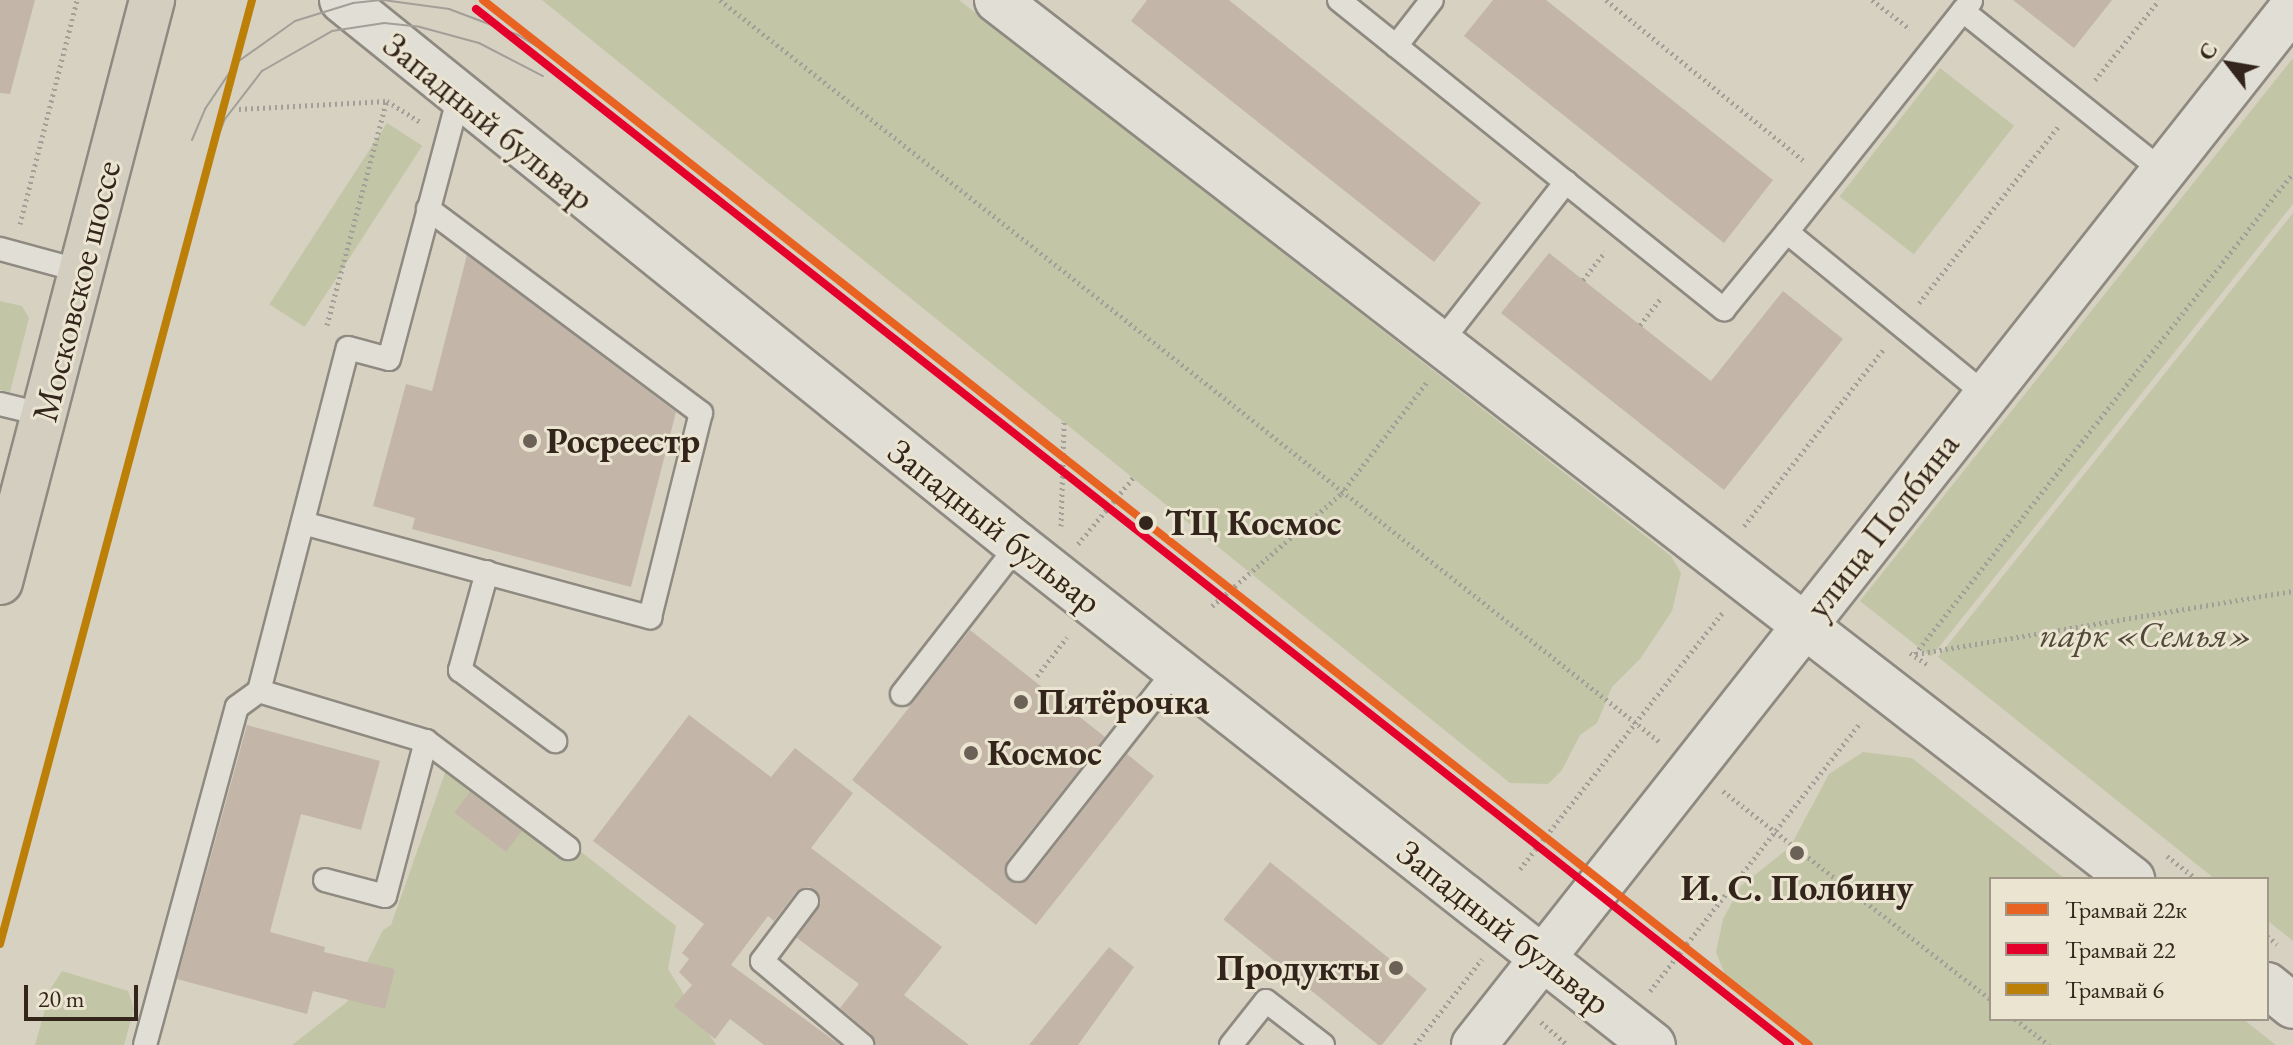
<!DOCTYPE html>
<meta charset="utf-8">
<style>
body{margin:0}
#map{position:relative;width:2293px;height:1045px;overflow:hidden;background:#d6d1c1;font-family:"EB Garamond",serif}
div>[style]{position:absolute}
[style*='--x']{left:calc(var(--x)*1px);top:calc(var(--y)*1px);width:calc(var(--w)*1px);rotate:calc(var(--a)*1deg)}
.green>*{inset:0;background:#c2c6a6;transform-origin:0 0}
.building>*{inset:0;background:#c3b6a9;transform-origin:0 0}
.path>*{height:5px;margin-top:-2.5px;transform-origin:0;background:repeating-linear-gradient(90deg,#a29f98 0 2px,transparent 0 6px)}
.roads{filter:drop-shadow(2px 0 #8f8a81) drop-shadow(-2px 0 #8f8a81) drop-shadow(0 2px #8f8a81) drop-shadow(0 -2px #8f8a81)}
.lane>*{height:22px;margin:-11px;padding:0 11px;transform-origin:11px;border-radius:11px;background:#e0ded5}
.secondary>*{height:44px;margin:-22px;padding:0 22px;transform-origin:22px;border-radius:22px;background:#e0ded5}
.primary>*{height:44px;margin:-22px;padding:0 22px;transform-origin:22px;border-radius:22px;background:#d4cec1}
.tram>*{height:2px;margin:-1px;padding:0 1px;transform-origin:1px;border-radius:1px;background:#a29f98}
.tram-1>*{height:8px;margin:-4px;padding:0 4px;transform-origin:4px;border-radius:4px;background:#e86222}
.tram-2>*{height:8px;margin:-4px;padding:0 4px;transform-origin:4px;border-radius:4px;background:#e4002b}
.tram-3>*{height:8px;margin:-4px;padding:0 4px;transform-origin:4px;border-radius:4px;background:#bc7f08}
.dots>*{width:22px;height:22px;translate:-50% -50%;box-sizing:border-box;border:4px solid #eae4d1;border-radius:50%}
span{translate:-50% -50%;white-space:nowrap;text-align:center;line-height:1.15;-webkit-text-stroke:6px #eae4d1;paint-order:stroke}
.street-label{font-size:36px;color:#33241c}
.poi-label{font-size:36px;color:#33241c;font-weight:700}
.left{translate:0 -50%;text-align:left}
.right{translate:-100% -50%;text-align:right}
.stop-label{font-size:36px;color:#33241c;font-weight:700}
.park-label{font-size:36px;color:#524a39;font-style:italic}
.legend{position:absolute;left:1989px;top:877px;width:280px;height:144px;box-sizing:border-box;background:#eae4d1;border:2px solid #a19789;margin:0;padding:10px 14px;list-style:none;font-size:24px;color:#33241c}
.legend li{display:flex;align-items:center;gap:16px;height:40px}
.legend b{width:40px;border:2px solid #a19789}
.north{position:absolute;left:2189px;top:24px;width:80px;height:80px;-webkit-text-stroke:6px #eae4d1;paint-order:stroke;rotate:301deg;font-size:22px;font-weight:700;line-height:32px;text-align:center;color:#33241c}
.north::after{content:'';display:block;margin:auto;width:28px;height:36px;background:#33241c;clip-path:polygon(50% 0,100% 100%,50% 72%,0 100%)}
.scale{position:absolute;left:24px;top:985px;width:114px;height:36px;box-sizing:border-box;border:4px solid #33241c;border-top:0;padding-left:10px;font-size:24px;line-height:28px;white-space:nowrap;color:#33241c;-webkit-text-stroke:6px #eae4d1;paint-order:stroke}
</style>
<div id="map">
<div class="green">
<div style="clip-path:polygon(542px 0,959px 0,1671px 556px,1681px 573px,1672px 611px,1640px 659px,1612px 687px,1597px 723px,1580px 735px,1562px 770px,1548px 784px,1510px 783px)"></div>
<div style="clip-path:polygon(2293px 58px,2293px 204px,1931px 657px,1860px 601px)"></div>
<div style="left:1940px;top:68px;width:94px;height:163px;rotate:38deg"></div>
<div style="left:387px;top:123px;width:42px;height:216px;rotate:33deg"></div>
<div style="clip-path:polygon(2293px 213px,2293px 941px,2267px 920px,2267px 879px,2215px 879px,1938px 657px)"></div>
<div style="clip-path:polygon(0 301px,22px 306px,29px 318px,10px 392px,0 390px)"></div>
<div style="clip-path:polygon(1863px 752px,1912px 758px,2065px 879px,1991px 879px,1991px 1019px,2243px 1019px,2276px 1045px,1811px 1045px,1727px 980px,1716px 952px,1723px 919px,1741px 886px,1790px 847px,1829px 774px)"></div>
<div style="clip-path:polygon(446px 770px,488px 779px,676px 926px,668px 969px,716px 1045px,292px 1045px,347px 1002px,383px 930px,391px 925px)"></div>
<div style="clip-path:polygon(62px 971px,128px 991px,134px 1009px,124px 1045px,35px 1045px,51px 988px)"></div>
</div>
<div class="building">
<div style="clip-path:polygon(0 0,35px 0,10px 94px,0 93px)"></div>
<div style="clip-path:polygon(1147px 0,1229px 0,1481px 203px,1434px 262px,1131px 21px)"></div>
<div style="clip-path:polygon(1493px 0,1546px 0,1773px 180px,1724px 243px,1464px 36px)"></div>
<div style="clip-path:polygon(2013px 0,2112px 0,2074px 48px)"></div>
<div style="clip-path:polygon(1549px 253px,1711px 381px,1783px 291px,1843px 339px,1724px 490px,1501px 313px)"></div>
<div style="clip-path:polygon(467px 255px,676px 412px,631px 587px,412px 529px,415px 518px,373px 506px,406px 384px,432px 391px)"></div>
<div style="clip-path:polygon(970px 630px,1105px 737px,1007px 861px,1009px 880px,1017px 884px,1029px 879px,1127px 754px,1154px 776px,1036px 925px,852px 780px)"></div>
<div style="clip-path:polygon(689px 715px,771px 777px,795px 748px,853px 793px,811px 848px,942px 947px,904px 995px,969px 1045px,876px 1045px,871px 1034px,840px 1008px,859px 984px,797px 938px,821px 903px,809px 887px,796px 892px,774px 921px,768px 916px,731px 965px,840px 1045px,764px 1045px,730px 1019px,715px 1039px,674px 1006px,692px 985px,679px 972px,689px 959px,682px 953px,704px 924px,593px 841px)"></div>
<div style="clip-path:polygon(247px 725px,380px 761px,361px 830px,301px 814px,270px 932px,325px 947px,324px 952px,395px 969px,385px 1009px,313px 991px,307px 1014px,177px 979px)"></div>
<div style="left:470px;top:792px;width:65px;height:26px;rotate:37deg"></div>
<div style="left:1270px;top:862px;width:202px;height:74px;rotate:39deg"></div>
<div style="clip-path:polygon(1109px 947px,1134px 967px,1078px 1045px,1029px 1045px)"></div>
</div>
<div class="path">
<div style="--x:720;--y:0;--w:1199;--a:38.29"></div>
<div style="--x:1606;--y:0;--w:255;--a:39.1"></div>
<div style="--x:1872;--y:0;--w:48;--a:37.3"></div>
<div style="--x:2095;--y:80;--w:102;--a:-51.3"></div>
<div style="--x:239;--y:109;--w:148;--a:-3.1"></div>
<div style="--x:387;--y:101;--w:41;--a:32.2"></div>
<div style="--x:20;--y:224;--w:231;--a:-75.7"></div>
<div style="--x:1583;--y:280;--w:36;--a:-52"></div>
<div style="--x:1919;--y:303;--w:226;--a:-51.7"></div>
<div style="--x:327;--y:325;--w:234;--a:-75.1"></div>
<div style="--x:1640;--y:325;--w:36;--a:-52"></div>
<div style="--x:1061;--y:526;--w:104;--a:-88.3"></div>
<div style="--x:1744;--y:526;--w:226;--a:-51.7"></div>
<div style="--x:1078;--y:544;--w:86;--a:-50.2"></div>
<div style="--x:1212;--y:606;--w:171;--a:-41"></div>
<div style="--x:1341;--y:494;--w:141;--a:-52.5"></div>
<div style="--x:1910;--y:653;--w:22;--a:34"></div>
<div style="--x:1915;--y:654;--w:612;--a:-51.84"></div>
<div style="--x:1916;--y:654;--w:382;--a:-9.5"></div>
<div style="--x:1037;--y:676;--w:49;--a:-52.4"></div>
<div style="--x:1723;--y:791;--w:340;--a:37.9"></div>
<div style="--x:2167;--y:856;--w:37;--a:38"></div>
<div style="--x:1520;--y:869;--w:328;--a:-51.7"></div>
<div style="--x:2267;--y:936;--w:13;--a:39"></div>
<div style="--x:1650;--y:991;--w:342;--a:-51.9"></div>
<div style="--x:2015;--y:1019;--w:43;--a:37.4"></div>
<div style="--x:1541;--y:1022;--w:35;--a:41"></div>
<div style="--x:1415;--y:1045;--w:109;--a:-52.1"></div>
</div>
<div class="roads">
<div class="lane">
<div style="--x:1339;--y:0;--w:494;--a:38.8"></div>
<div style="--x:1724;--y:309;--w:99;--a:-50.7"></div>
<div style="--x:1787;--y:232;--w:256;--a:39.3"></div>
<div style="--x:1971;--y:1;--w:13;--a:129"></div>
<div style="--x:1963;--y:11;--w:256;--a:38.7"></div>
<div style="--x:1396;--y:46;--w:58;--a:-52"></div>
<div style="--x:1787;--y:232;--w:283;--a:-51.5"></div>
<div style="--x:0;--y:249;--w:84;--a:15.2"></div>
<div style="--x:1441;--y:342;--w:203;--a:-52"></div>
<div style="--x:0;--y:404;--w:46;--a:13.7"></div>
<div style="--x:303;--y:523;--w:360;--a:15.2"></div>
<div style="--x:650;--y:617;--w:210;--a:-76"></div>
<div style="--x:701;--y:413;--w:341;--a:-143.2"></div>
<div style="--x:487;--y:572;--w:102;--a:105.4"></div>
<div style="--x:460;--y:670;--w:119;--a:36.8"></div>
<div style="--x:259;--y:691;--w:174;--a:16.7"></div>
<div style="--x:426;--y:741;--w:160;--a:104.8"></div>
<div style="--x:385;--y:896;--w:62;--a:-165.1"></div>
<div style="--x:902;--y:694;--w:189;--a:-52.1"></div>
<div style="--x:426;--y:741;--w:178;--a:37"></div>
<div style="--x:1018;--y:870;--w:256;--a:-51.8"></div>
<div style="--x:807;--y:901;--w:75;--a:126.9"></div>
<div style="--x:762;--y:961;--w:131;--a:40"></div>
<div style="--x:145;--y:1045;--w:350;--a:-74.8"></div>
<div style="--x:237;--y:707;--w:27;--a:-36"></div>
<div style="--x:259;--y:691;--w:354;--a:-75.5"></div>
<div style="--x:348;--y:348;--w:42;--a:15"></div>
<div style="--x:389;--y:359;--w:269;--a:-75.1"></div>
<div style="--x:1231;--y:1045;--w:56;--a:-51.5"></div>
<div style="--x:1266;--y:1001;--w:72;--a:37.7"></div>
</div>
<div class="secondary">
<div style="--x:342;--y:0;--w:868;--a:38.88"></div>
<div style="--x:1018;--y:545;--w:808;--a:38.22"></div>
<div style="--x:997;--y:0;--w:1436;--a:37.76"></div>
<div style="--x:2267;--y:985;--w:33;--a:39"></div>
<div style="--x:1474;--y:1045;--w:1322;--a:-51.73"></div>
</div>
<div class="primary">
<div style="--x:0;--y:582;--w:602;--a:-75.36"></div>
</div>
</div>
<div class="tram">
<div style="--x:192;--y:140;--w:34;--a:-67"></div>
<div style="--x:205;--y:109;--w:55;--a:-56"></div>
<div style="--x:236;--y:63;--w:72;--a:-35.4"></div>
<div style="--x:295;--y:21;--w:61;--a:-17.2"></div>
<div style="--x:353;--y:3;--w:30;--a:-6"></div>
<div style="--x:383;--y:0;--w:67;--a:7.8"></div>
<div style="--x:449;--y:9;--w:74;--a:20.6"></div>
<div style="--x:518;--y:35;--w:47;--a:31"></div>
<div style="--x:214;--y:146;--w:29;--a:-68"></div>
<div style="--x:225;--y:119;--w:61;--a:-52.4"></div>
<div style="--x:262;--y:71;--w:81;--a:-29.7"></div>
<div style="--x:332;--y:31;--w:53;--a:-8.7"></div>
<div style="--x:384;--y:23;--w:36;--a:6"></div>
<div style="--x:420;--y:27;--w:61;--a:15.2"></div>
<div style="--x:479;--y:43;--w:72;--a:27.3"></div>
</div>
<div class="tram-1">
<div style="--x:483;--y:0;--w:1688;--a:38.24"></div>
</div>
<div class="tram-2">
<div style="--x:476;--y:9;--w:1673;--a:38.25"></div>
</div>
<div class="tram-3">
<div style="--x:0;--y:944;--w:977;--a:-75.05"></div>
</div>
<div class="dots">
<div style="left:530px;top:441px;background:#6c6156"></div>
<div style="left:1146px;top:523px;background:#33241c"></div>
<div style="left:1021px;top:702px;background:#6c6156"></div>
<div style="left:971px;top:753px;background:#6c6156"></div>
<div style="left:1797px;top:853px;background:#6c6156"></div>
<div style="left:1396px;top:968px;background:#6c6156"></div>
</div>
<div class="street-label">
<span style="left:489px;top:121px;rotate:39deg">Западный бульвар</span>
<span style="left:76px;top:291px;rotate:-76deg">Московское шоссе</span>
<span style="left:1882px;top:525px;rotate:-52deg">улица Полбина</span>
<span style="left:995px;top:526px;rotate:38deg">Западный бульвар</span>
<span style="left:1504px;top:927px;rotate:38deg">Западный бульвар</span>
</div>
<div class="poi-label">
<span class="left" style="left:546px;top:441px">Росреестр</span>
<span class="left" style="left:1037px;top:702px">Пятёрочка</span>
<span class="left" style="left:987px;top:753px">Космос</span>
<span style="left:1797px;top:888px">И. С. Полбину</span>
<span class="right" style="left:1380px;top:968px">Продукты</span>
</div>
<div class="stop-label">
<span class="left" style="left:1165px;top:523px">ТЦ Космос</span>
</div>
<div class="park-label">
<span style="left:2146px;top:635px">парк «Семья»</span>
</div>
<ul class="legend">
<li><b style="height:10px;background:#e86222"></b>Трамвай 22к</li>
<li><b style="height:10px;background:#e4002b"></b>Трамвай 22</li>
<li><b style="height:10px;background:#bc7f08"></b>Трамвай 6</li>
</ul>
<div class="north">С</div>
<div class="scale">20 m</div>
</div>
